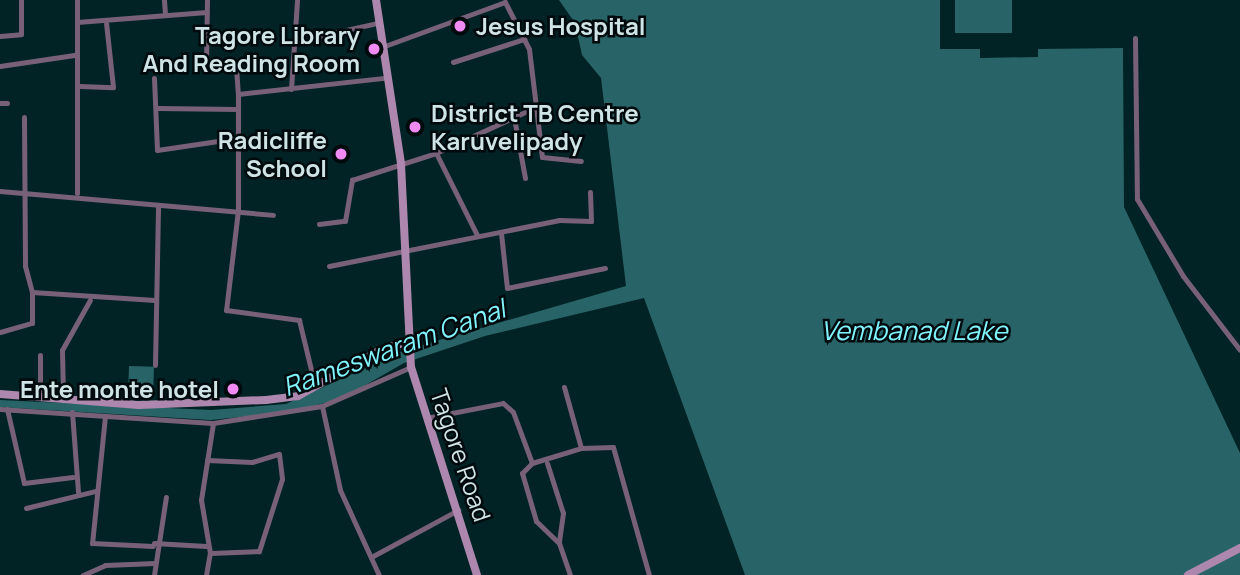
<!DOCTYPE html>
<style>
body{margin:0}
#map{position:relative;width:1240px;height:575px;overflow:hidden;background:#012325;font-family:Manrope,sans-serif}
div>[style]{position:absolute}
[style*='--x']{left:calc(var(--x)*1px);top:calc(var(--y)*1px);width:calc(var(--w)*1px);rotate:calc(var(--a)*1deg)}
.water>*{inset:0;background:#286467;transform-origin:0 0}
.street>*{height:5px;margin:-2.5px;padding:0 2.5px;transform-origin:2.5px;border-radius:2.5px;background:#786178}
.secondary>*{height:8px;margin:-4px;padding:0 4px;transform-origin:4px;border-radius:4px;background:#ad87ad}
.dots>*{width:19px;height:19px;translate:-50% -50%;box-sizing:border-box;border:4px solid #000a0c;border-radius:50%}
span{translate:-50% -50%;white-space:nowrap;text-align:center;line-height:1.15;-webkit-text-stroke:5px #000a0c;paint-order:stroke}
.poi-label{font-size:24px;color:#cee4e6;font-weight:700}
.left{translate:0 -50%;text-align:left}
.right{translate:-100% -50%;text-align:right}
.street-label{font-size:24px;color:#cee4e6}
.water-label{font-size:26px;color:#81f5fd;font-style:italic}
</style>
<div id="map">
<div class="water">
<div style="clip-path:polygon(559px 0,940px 0,940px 49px,980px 49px,980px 58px,1038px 57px,1038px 49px,1123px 48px,1124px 207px,1240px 453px,1240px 575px,745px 575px,644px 298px,485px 336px,404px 363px,341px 399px,288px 412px,211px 420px,0 407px,0 400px,211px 410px,286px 404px,405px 350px,626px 286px,601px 78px,582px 55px,575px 23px)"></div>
<div style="left:955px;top:0;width:57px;height:33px"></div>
<div style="left:129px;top:366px;width:25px;height:25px;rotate:2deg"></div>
</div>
<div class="street">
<div style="--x:164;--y:0;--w:15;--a:86"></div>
<div style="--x:207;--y:0;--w:63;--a:90.9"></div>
<div style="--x:206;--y:63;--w:30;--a:8"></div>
<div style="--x:236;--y:67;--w:27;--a:86"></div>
<div style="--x:238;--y:94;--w:116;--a:90"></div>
<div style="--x:238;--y:210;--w:101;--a:96.8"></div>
<div style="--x:226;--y:310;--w:74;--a:7.8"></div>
<div style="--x:299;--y:320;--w:68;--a:76.4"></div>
<div style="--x:77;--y:22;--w:130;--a:-4.4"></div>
<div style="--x:0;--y:36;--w:21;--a:-5"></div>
<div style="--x:21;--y:34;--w:34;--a:-90"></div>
<div style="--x:319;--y:36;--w:59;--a:-12.6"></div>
<div style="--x:1135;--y:38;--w:161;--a:89.3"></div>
<div style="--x:1137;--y:199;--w:90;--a:59.1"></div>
<div style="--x:1183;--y:276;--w:93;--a:52.4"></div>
<div style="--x:453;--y:62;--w:75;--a:-17.9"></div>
<div style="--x:0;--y:66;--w:75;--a:-8.5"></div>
<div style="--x:154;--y:78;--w:72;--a:87.6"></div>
<div style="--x:157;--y:150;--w:82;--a:-8.4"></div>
<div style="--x:80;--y:86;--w:33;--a:2"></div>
<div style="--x:113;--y:87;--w:64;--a:-96.2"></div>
<div style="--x:291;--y:89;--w:89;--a:-86.1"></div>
<div style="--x:238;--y:94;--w:147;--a:-6.3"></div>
<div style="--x:0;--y:103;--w:7;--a:0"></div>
<div style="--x:536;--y:107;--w:50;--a:83.2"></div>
<div style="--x:542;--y:157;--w:39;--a:6"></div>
<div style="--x:156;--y:108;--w:82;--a:0.7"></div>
<div style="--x:24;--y:117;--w:149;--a:89.6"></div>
<div style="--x:25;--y:266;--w:27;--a:75"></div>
<div style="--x:32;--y:292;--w:123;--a:3.7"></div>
<div style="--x:514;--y:118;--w:61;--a:79.6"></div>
<div style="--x:436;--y:153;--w:92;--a:63.4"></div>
<div style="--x:0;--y:191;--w:274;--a:5"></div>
<div style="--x:77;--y:193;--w:193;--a:-90"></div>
<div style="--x:319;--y:224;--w:26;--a:-7"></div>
<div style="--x:345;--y:221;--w:42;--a:-80.3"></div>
<div style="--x:352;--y:180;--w:88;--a:-17.8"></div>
<div style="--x:436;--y:153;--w:110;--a:-24.7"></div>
<div style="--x:536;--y:107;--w:58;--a:-96.9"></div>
<div style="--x:529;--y:49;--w:53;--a:-117.1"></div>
<div style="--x:505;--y:2;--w:131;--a:159.9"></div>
<div style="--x:501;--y:233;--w:55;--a:83.8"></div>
<div style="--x:507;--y:288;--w:100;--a:-11.5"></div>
<div style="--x:329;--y:266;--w:235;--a:-11.3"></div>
<div style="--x:559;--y:220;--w:32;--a:2"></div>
<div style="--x:591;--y:221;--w:29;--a:-92"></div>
<div style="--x:0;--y:332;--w:33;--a:-16"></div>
<div style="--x:32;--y:323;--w:31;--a:-90"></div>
<div style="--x:155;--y:365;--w:158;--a:-88.9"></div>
<div style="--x:564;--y:387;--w:63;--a:74.4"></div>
<div style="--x:40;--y:394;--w:39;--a:-90"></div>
<div style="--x:63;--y:395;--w:45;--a:-91.3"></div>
<div style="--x:62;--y:350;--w:57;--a:-60.8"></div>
<div style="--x:322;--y:406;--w:86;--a:77.9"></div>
<div style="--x:340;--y:490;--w:94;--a:65.4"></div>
<div style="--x:0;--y:409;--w:213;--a:3.8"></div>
<div style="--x:213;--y:423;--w:110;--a:-8.9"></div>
<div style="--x:322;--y:406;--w:97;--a:-23.7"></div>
<div style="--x:7;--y:409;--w:76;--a:77.1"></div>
<div style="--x:24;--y:483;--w:49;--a:-7"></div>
<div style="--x:72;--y:412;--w:80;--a:85.7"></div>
<div style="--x:105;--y:416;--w:128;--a:95.8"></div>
<div style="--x:92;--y:543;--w:61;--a:2.8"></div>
<div style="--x:426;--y:418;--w:78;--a:-11"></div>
<div style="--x:503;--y:403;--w:13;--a:42"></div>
<div style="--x:513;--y:412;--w:54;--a:69.6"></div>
<div style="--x:532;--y:463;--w:51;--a:-17"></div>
<div style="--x:581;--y:448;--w:32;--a:-2"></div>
<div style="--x:613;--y:447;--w:133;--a:74.3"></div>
<div style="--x:207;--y:460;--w:45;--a:2.5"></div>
<div style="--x:252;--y:462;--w:28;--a:-17"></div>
<div style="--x:279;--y:454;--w:25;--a:83"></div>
<div style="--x:282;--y:479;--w:76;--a:107.7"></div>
<div style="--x:259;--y:551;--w:49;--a:177.7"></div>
<div style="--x:532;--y:463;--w:14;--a:135"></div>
<div style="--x:522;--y:473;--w:50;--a:73.7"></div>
<div style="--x:536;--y:521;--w:32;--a:44"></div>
<div style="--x:547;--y:463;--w:52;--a:72.3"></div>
<div style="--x:563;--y:513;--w:30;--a:98"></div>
<div style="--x:559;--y:543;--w:34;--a:71"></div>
<div style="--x:26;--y:508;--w:71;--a:-13.8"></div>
<div style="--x:154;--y:543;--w:52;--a:3.3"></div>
<div style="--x:373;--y:556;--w:97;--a:-28.4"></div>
<div style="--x:83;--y:575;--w:24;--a:-24"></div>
<div style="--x:105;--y:565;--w:50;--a:-2.3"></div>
<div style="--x:154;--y:575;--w:79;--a:-81.3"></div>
<div style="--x:206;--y:575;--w:22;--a:-80"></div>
<div style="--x:210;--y:553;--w:54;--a:-99.6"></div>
<div style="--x:201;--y:500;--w:78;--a:-81.1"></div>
</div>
<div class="secondary">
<div style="--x:376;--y:0;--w:166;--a:81.3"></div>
<div style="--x:401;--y:164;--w:203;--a:87.2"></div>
<div style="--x:411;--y:367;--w:218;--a:72.4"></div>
<div style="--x:0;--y:394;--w:139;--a:4.5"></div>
<div style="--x:139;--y:405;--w:127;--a:-2.3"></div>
<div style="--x:266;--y:400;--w:32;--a:-7"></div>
<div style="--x:298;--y:396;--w:96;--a:-29.2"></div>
<div style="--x:382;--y:349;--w:30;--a:-15"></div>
<div style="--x:1188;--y:575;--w:59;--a:-27.4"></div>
</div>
<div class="dots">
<div style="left:460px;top:26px;background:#f28af3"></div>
<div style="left:374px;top:49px;background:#f28af3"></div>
<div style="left:415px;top:127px;background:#f28af3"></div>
<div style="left:341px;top:154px;background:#f28af3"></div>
<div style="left:233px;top:389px;background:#f28af3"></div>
</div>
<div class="poi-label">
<span class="left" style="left:476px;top:26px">Jesus Hospital</span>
<span class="right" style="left:360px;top:49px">Tagore Library<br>And Reading Room</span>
<span class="left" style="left:431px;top:127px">District TB Centre<br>Karuvelipady</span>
<span class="right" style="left:327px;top:154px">Radicliffe<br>School</span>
<span class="right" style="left:219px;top:389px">Ente monte hotel</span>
</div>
<div class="street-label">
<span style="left:461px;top:455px;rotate:71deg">Tagore Road</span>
</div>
<div class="water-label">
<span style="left:914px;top:331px">Vembanad Lake</span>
<span style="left:394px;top:348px;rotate:-20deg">Rameswaram Canal</span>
</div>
</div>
